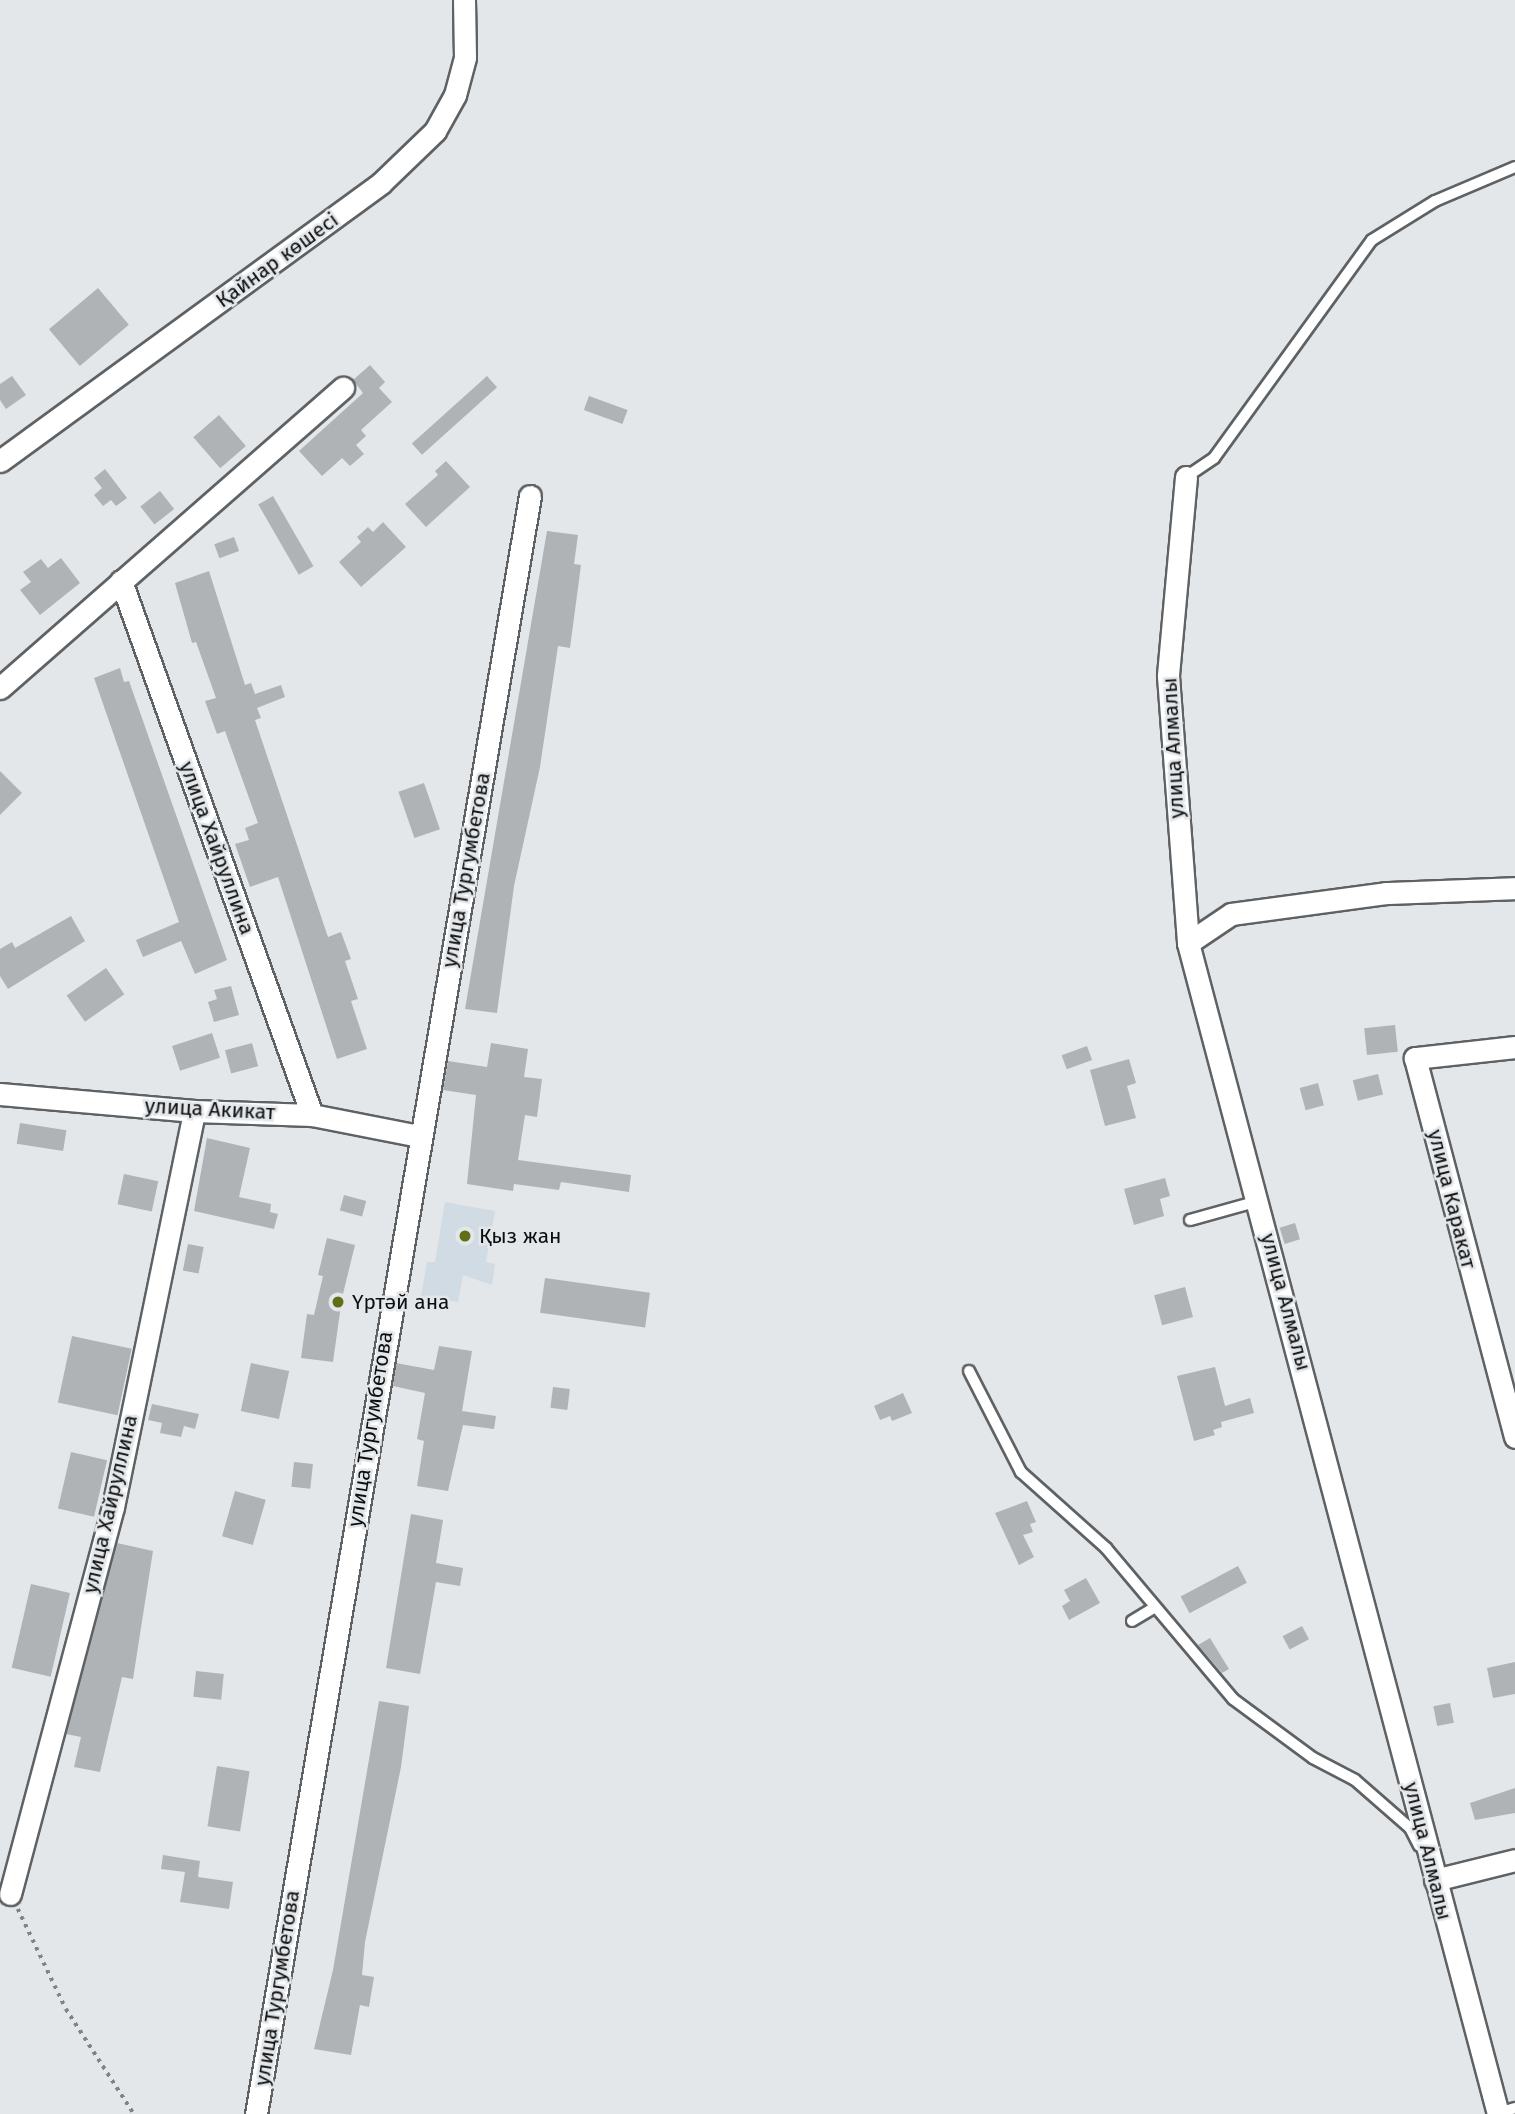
<!DOCTYPE html>
<meta charset="utf-8">
<style>
body{margin:0}
#map{position:relative;width:1515px;height:2114px;overflow:hidden;background:#e3e7ea;font-family:"Fira Sans",sans-serif}
div>[style]{position:absolute}
[style*='--x']{left:calc(var(--x)*1px);top:calc(var(--y)*1px);width:calc(var(--w)*1px);rotate:calc(var(--a)*1deg)}
.built>*{inset:0;background:#d1dbe3}
.building>*{inset:0;background:#b0b3b6;transform-origin:0 0}
.path>*{height:3.5px;margin-top:-1.75px;transform-origin:0;background:repeating-linear-gradient(90deg,#818385 0 3.5px,transparent 0 8.5px)}
.roads{filter:drop-shadow(2px 0 #5e6264) drop-shadow(-2px 0 #5e6264) drop-shadow(0 2px #5e6264) drop-shadow(0 -2px #5e6264)}
.service>*{height:10px;margin:-5px;padding:0 5px;transform-origin:5px;border-radius:5px;background:#fff}
.minor>*{height:21px;margin:-10.5px;padding:0 10.5px;transform-origin:10.5px;border-radius:10.5px;background:#fff}
.dots>*{width:19px;height:19px;translate:-50% -50%;box-sizing:border-box;border:4px solid #e3e7ea;border-radius:50%}
span{translate:-50% -50%;white-space:nowrap;text-align:center;line-height:1.15;-webkit-text-stroke:5px #e3e7ea;paint-order:stroke}
.street-label{font-size:21px;color:#0d0e0f}
.poi-label{font-size:21px;color:#0d0e0f}
.left{translate:0 -50%;text-align:left}
</style>
<div id="map">
<div class="built">
<div style="clip-path:polygon(445px 1202px,495px 1211px,486px 1262px,495px 1264px,492px 1285px,463px 1275px,458px 1302px,421px 1296px,427px 1262px,435px 1262px)"></div>
</div>
<div class="building">
<div style="left:98px;top:288px;width:48px;height:64px;rotate:50deg"></div>
<div style="clip-path:polygon(370px 365px,385px 382px,379px 388px,392px 402px,361px 430px,366px 436px,356px 445px,364px 454px,350px 466px,342px 458px,322px 476px,299px 451px,363px 393px,353px 380px)"></div>
<div style="clip-path:polygon(12px 376px,26px 395px,6px 409px,0 400px,0 384px)"></div>
<div style="left:487px;top:376px;width:15px;height:101px;rotate:48deg"></div>
<div style="left:589px;top:396px;width:41px;height:15px;rotate:20deg"></div>
<div style="left:219px;top:415px;width:41px;height:34px;rotate:49deg"></div>
<div style="clip-path:polygon(446px 461px,470px 487px,426px 527px,405px 504px,438px 475px,435px 471px)"></div>
<div style="clip-path:polygon(105px 469px,127px 498px,116px 506px,111px 500px,103px 506px,94px 495px,102px 488px,94px 478px)"></div>
<div style="left:160px;top:491px;width:23px;height:25px;rotate:52deg"></div>
<div style="left:273px;top:496px;width:81px;height:17px;rotate:60deg"></div>
<div style="clip-path:polygon(383px 522px,406px 547px,361px 587px,339px 562px,361px 542px,357px 537px,368px 527px,373px 532px)"></div>
<div style="clip-path:polygon(547px 531px,578px 535px,574px 564px,581px 565px,570px 648px,558px 646px,540px 767px,514px 886px,497px 1013px,465px 1009px)"></div>
<div style="left:234px;top:537px;width:15px;height:21px;rotate:70deg"></div>
<div style="clip-path:polygon(61px 558px,80px 583px,40px 615px,20px 590px,31px 582px,23px 572px,41px 559px,48px 568px)"></div>
<div style="clip-path:polygon(209px 571px,245px 685px,251px 683px,255px 694px,281px 685px,285px 697px,257px 708px,261px 718px,255px 720px,328px 937px,341px 932px,351px 959px,345px 961px,358px 999px,351px 1001px,367px 1049px,337px 1059px,278px 877px,250px 887px,235px 844px,249px 840px,245px 828px,258px 823px,225px 731px,217px 734px,205px 701px,216px 698px,196px 642px,192px 643px,175px 583px)"></div>
<div style="clip-path:polygon(120px 668px,124px 682px,129px 681px,227px 960px,195px 974px,181px 941px,143px 957px,136px 940px,179px 922px,94px 678px)"></div>
<div style="clip-path:polygon(0 771px,22px 793px,0 815px)"></div>
<div style="left:424px;top:783px;width:49px;height:27px;rotate:71deg"></div>
<div style="clip-path:polygon(71px 916px,85px 941px,8px 989px,0 976px,0 949px,12px 942px,15px 948px)"></div>
<div style="left:106px;top:968px;width:32px;height:48px;rotate:55deg"></div>
<div style="clip-path:polygon(231px 986px,239px 1015px,214px 1022px,208px 1002px,217px 999px,214px 990px)"></div>
<div style="left:1395px;top:1025px;width:27px;height:31px;rotate:84deg"></div>
<div style="left:212px;top:1033px;width:26px;height:42px;rotate:72deg"></div>
<div style="left:252px;top:1043px;width:24px;height:28px;rotate:75deg"></div>
<div style="clip-path:polygon(491px 1043px,528px 1049px,524px 1077px,542px 1079px,537px 1117px,525px 1115px,518px 1160px,631px 1175px,629px 1192px,561px 1182px,559px 1190px,514px 1184px,513px 1191px,467px 1184px,476px 1095px,443px 1090px,448px 1061px,487px 1067px)"></div>
<div style="left:1087px;top:1046px;width:15px;height:27px;rotate:70deg"></div>
<div style="clip-path:polygon(1129px 1059px,1136px 1083px,1127px 1086px,1136px 1118px,1105px 1126px,1090px 1070px)"></div>
<div style="left:1378px;top:1074px;width:21px;height:26px;rotate:76deg"></div>
<div style="left:1318px;top:1083px;width:23px;height:19px;rotate:75deg"></div>
<div style="left:20px;top:1123px;width:47px;height:21px;rotate:9deg"></div>
<div style="clip-path:polygon(207px 1138px,250px 1148px,239px 1197px,271px 1204px,270px 1212px,278px 1214px,274px 1229px,194px 1211px)"></div>
<div style="left:124px;top:1174px;width:35px;height:31px;rotate:12deg"></div>
<div style="clip-path:polygon(1165px 1178px,1170px 1196px,1160px 1199px,1164px 1216px,1134px 1225px,1124px 1189px)"></div>
<div style="left:344px;top:1195px;width:23px;height:16px;rotate:15deg"></div>
<div style="left:1295px;top:1223px;width:17px;height:16px;rotate:73deg"></div>
<div style="clip-path:polygon(327px 1238px,355px 1245px,342px 1298px,333px 1362px,301px 1358px,307px 1314px,314px 1315px,323px 1276px,318px 1275px)"></div>
<div style="left:188px;top:1244px;width:16px;height:27px;rotate:11deg"></div>
<div style="left:545px;top:1278px;width:106px;height:35px;rotate:8deg"></div>
<div style="left:1185px;top:1287px;width:31px;height:32px;rotate:75deg"></div>
<div style="left:72px;top:1336px;width:61px;height:68px;rotate:12deg"></div>
<div style="clip-path:polygon(439px 1346px,472px 1351px,462px 1411px,496px 1416px,494px 1429px,463px 1425px,448px 1491px,417px 1486px,424px 1441px,417px 1439px,425px 1393px,393px 1386px,396px 1363px,434px 1370px)"></div>
<div style="left:251px;top:1363px;width:39px;height:49px;rotate:12deg"></div>
<div style="clip-path:polygon(1215px 1367px,1225px 1406px,1250px 1398px,1254px 1413px,1221px 1422px,1222px 1427px,1213px 1430px,1215px 1435px,1194px 1441px,1177px 1376px)"></div>
<div style="left:553px;top:1387px;width:17px;height:21px;rotate:7deg"></div>
<div style="clip-path:polygon(903px 1393px,912px 1413px,892px 1421px,890px 1416px,880px 1420px,874px 1406px)"></div>
<div style="clip-path:polygon(152px 1404px,199px 1414px,195px 1429px,184px 1426px,181px 1437px,160px 1433px,162px 1423px,148px 1420px)"></div>
<div style="left:71px;top:1452px;width:37px;height:58px;rotate:13deg"></div>
<div style="left:294px;top:1462px;width:19px;height:25px;rotate:6deg"></div>
<div style="left:235px;top:1491px;width:32px;height:47px;rotate:16deg"></div>
<div style="clip-path:polygon(1027px 1501px,1036px 1522px,1030px 1524px,1033px 1532px,1023px 1535px,1034px 1557px,1019px 1565px,995px 1513px)"></div>
<div style="clip-path:polygon(411px 1514px,443px 1520px,436px 1563px,463px 1568px,460px 1586px,436px 1582px,420px 1674px,386px 1668px)"></div>
<div style="clip-path:polygon(117px 1543px,153px 1551px,133px 1679px,122px 1677px,100px 1772px,74px 1767px,81px 1737px,66px 1734px)"></div>
<div style="left:1238px;top:1566px;width:19px;height:65px;rotate:62deg"></div>
<div style="clip-path:polygon(1086px 1578px,1100px 1603px,1069px 1620px,1062px 1606px,1070px 1601px,1064px 1590px)"></div>
<div style="left:31px;top:1584px;width:40px;height:86px;rotate:13deg"></div>
<div style="left:1302px;top:1626px;width:15px;height:22px;rotate:62deg"></div>
<div style="clip-path:polygon(1210px 1638px,1229px 1669px,1222px 1673px,1198px 1645px)"></div>
<div style="clip-path:polygon(1515px 1662px,1515px 1694px,1493px 1698px,1487px 1668px)"></div>
<div style="left:196px;top:1671px;width:28px;height:26px;rotate:6deg"></div>
<div style="clip-path:polygon(379px 1701px,409px 1706px,401px 1767px,365px 1942px,362px 1975px,374px 1977px,369px 2007px,360px 2005px,351px 2055px,314px 2049px,333px 1970px)"></div>
<div style="left:1450px;top:1703px;width:20px;height:17px;rotate:79deg"></div>
<div style="left:217px;top:1766px;width:33px;height:61px;rotate:9deg"></div>
<div style="clip-path:polygon(1515px 1788px,1515px 1813px,1475px 1820px,1470px 1803px)"></div>
<div style="clip-path:polygon(163px 1855px,200px 1861px,198px 1877px,233px 1882px,229px 1909px,180px 1902px,185px 1872px,161px 1869px)"></div>
</div>
<div class="path">
<div style="--x:18;--y:1909;--w:111;--a:64.4"></div>
<div style="--x:66;--y:2009;--w:125;--a:57.1"></div>
</div>
<div class="roads">
<div class="service">
<div style="--x:1186;--y:477;--w:34;--a:-34"></div>
<div style="--x:1214;--y:458;--w:269;--a:-54.1"></div>
<div style="--x:1372;--y:240;--w:74;--a:-31.8"></div>
<div style="--x:1435;--y:201;--w:87;--a:-23"></div>
<div style="--x:1190;--y:1220;--w:71;--a:-15.6"></div>
<div style="--x:969;--y:1371;--w:114;--a:62.8"></div>
<div style="--x:1021;--y:1472;--w:114;--a:41.8"></div>
<div style="--x:1106;--y:1548;--w:197;--a:49.9"></div>
<div style="--x:1233;--y:1699;--w:99;--a:36.4"></div>
<div style="--x:1313;--y:1758;--w:47;--a:27.6"></div>
<div style="--x:1355;--y:1780;--w:73;--a:41.1"></div>
<div style="--x:1410;--y:1828;--w:20;--a:63"></div>
<div style="--x:1132;--y:1621;--w:27;--a:-31"></div>
<div style="--x:1498;--y:2113;--w:18;--a:-16"></div>
</div>
<div class="minor">
<div style="--x:0;--y:461;--w:472;--a:-36.1"></div>
<div style="--x:381;--y:183;--w:75;--a:-43.9"></div>
<div style="--x:435;--y:131;--w:41;--a:-60.9"></div>
<div style="--x:455;--y:95;--w:39;--a:-75"></div>
<div style="--x:465;--y:57;--w:57;--a:-91"></div>
<div style="--x:1186;--y:477;--w:200;--a:95.2"></div>
<div style="--x:1168;--y:676;--w:268;--a:85.7"></div>
<div style="--x:1188;--y:943;--w:1211;--a:75.17"></div>
<div style="--x:121;--y:581;--w:567;--a:70.32"></div>
<div style="--x:0;--y:688;--w:456;--a:-41.2"></div>
<div style="--x:1188;--y:943;--w:52;--a:-34"></div>
<div style="--x:1231;--y:914;--w:156;--a:-7.7"></div>
<div style="--x:1386;--y:893;--w:129;--a:-2.2"></div>
<div style="--x:1515;--y:1047;--w:101;--a:173.7"></div>
<div style="--x:1415;--y:1058;--w:392;--a:75.2"></div>
<div style="--x:0;--y:1094;--w:195;--a:5"></div>
<div style="--x:194;--y:1111;--w:118;--a:1.9"></div>
<div style="--x:312;--y:1115;--w:109;--a:11.1"></div>
<div style="--x:1435;--y:1880;--w:82;--a:-14"></div>
<div style="--x:10;--y:1894;--w:400;--a:-75.1"></div>
<div style="--x:113;--y:1507;--w:404;--a:-78.4"></div>
<div style="--x:256;--y:2114;--w:1641;--a:-80.39"></div>
</div>
</div>
<div class="dots">
<div style="left:465px;top:1236px;background:#616e18"></div>
<div style="left:338px;top:1302px;background:#616e18"></div>
</div>
<div class="street-label">
<span style="left:277px;top:260px;rotate:-36deg">Қайнар көшесі</span>
<span style="left:1173px;top:748px;rotate:-93deg">улица Алмалы</span>
<span style="left:217px;top:848px;rotate:70deg">улица Хайруллина</span>
<span style="left:466px;top:870px;rotate:-80deg">улица Тургумбетова</span>
<span style="left:210px;top:1109px;rotate:3deg">улица Акикат</span>
<span style="left:1452px;top:1199px;rotate:76deg">улица Каракат</span>
<span style="left:1286px;top:1302px;rotate:75deg">улица Алмалы</span>
<span style="left:370px;top:1429px;rotate:-81deg">улица Тургумбетова</span>
<span style="left:110px;top:1504px;rotate:-77deg">улица Хайруллина</span>
<span style="left:1428px;top:1851px;rotate:76deg">улица Алмалы</span>
<span style="left:277px;top:1988px;rotate:-81deg">улица Тургумбетова</span>
</div>
<div class="poi-label">
<span class="left" style="left:479px;top:1236px">Қыз жан</span>
<span class="left" style="left:352px;top:1302px">Үртәй ана</span>
</div>
</div>
